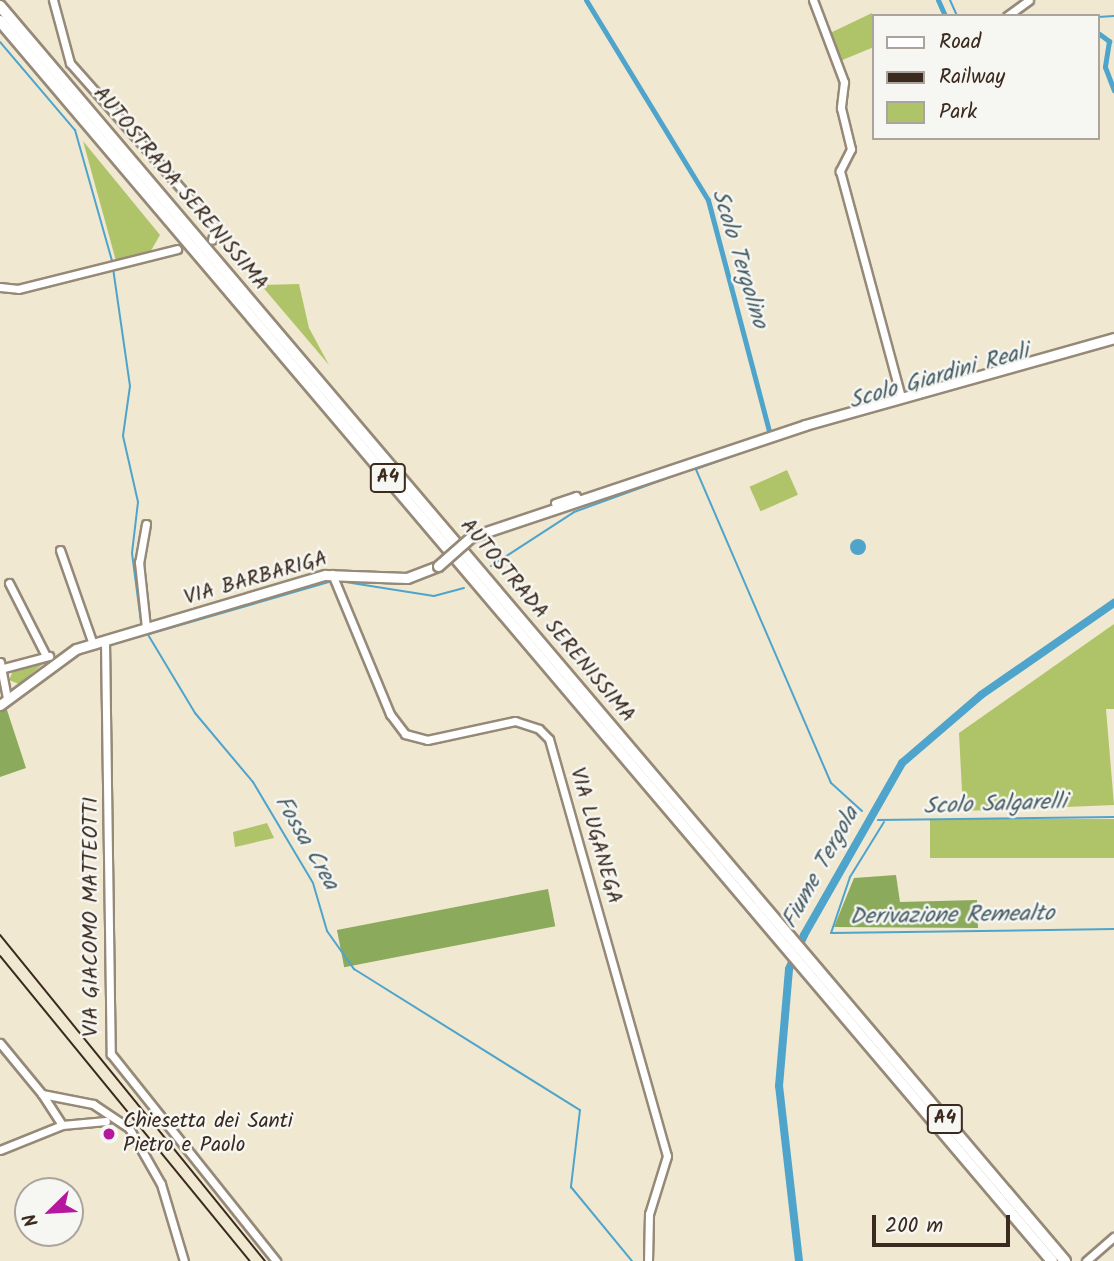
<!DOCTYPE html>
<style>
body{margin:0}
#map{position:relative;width:1114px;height:1261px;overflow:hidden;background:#f0e8d1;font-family:Kalam,sans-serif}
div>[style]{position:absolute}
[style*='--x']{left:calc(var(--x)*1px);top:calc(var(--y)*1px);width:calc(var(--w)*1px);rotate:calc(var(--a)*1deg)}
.green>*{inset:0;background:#afc468;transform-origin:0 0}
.forest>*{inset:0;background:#8baa5c;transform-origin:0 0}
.water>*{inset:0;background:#4fa4cb}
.round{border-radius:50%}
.stream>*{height:2px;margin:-1px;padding:0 1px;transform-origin:1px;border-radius:1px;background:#4fa4cb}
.canal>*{height:5px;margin:-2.5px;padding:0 2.5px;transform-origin:2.5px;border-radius:2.5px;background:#4fa4cb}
.river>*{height:8px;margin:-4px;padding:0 4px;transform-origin:4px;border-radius:4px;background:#4fa4cb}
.minor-tunnel>*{height:7px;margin-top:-3.5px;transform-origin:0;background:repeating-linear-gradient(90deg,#ccc2ad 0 7px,transparent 0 10.5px)}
.roads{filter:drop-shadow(2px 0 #968978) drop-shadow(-2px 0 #968978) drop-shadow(0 2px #968978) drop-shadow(0 -2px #968978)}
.minor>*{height:7px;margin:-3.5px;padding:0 3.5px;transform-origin:3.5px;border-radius:3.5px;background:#fff}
.major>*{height:9px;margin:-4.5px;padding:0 4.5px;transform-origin:4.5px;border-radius:4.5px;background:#fff}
.highway>*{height:10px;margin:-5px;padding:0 5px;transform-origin:5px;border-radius:5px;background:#fff}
.rail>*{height:2px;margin:-1px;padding:0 1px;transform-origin:1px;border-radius:1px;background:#3b2a1e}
.bridges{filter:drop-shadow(2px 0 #968978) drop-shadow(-2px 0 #968978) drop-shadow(0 2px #968978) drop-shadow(0 -2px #968978)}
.major-bridge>*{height:9px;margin:-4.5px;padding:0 4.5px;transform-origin:4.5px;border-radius:4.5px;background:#fff}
.dots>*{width:19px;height:19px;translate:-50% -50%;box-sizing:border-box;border:4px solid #f6f6f2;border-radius:50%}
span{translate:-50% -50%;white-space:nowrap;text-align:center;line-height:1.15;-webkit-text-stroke:5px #f6f6f2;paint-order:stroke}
.shield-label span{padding:2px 5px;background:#f6f6f2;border:2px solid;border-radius:5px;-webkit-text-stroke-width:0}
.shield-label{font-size:19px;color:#3b2a1e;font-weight:700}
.street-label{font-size:21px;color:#3b2a1e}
.poi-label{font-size:21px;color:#3b2a1e}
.left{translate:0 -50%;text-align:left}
.water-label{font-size:23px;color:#435b63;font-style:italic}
.legend{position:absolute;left:872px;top:14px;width:228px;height:126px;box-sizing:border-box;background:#f6f6f2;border:2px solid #aba49d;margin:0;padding:9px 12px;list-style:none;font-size:21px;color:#3b2a1e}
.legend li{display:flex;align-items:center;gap:14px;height:35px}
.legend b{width:35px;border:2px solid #aba49d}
.north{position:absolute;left:14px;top:1177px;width:70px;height:70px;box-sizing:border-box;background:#f6f6f2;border:2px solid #aba49d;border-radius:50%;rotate:246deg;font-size:19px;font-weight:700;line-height:28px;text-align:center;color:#3b2a1e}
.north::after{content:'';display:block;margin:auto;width:24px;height:32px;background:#b5179e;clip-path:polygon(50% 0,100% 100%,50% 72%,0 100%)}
.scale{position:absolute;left:872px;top:1215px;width:138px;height:32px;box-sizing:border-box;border:4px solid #3b2a1e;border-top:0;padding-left:9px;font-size:21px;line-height:24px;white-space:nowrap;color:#3b2a1e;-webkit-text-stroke:5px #f6f6f2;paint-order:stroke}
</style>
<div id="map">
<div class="green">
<div style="clip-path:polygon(872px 13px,874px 47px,840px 61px,828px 34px)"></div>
<div style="clip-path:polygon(83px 141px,160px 235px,149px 254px,116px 261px)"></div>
<div style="clip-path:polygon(299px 284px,309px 328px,329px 365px,261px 285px)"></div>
<div style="left:787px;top:470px;width:27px;height:41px;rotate:66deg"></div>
<div style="clip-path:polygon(1114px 624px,1114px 709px,1106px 709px,1114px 805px,963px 811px,959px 733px)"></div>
<div style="clip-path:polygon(50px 658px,19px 684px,9px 680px,14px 669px)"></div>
<div style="left:1114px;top:819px;width:39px;height:184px;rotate:90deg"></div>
<div style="clip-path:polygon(267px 823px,274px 838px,235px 847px,233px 832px)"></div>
</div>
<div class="forest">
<div style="clip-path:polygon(6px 707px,26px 768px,0 777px,0 711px)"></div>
<div style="clip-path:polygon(896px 875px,900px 902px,977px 900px,978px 928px,834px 927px,854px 878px)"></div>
<div style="left:548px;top:889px;width:38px;height:215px;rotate:79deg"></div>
</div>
<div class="water">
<div class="round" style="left:850px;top:539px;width:16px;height:16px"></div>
</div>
<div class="stream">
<div style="--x:950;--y:0;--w:17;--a:66"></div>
<div style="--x:1098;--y:17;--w:16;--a:-4"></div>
<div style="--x:0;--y:42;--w:116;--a:49.6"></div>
<div style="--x:75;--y:130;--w:136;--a:74.2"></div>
<div style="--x:113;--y:268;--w:119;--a:81.8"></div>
<div style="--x:130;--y:386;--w:50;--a:98"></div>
<div style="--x:123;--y:436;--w:68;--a:77.2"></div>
<div style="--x:138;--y:502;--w:51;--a:96.7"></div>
<div style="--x:132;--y:553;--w:70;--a:82.6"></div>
<div style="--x:491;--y:566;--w:99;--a:-33"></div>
<div style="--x:574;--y:512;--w:120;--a:-19.9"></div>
<div style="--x:339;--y:581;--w:96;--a:9"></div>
<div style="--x:434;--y:596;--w:31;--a:-15"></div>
<div style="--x:147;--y:633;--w:93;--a:59"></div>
<div style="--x:195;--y:713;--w:90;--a:50"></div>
<div style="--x:253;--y:782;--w:117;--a:59.3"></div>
<div style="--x:313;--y:883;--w:50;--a:73.7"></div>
<div style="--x:327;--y:931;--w:47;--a:54.6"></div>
<div style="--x:354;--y:969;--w:266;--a:32"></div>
<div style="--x:580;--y:1110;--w:78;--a:96.7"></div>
<div style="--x:571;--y:1187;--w:96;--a:50.5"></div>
<div style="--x:149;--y:634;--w:187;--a:-16.1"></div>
<div style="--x:862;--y:811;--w:42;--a:-137.9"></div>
<div style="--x:831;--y:783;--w:342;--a:-113.3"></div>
<div style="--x:696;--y:469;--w:123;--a:-19.5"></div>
<div style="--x:812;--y:428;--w:313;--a:-15.5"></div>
<div style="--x:878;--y:820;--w:236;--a:-0.7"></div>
<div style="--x:884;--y:822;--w:65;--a:121.7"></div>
<div style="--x:850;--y:877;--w:59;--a:108.7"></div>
<div style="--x:831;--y:933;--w:283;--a:-0.8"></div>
</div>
<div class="canal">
<div style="--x:586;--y:0;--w:234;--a:58.6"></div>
<div style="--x:708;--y:200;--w:239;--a:75.2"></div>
<div style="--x:938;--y:0;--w:17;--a:66"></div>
<div style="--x:1098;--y:33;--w:14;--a:36"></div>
<div style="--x:1109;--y:41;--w:26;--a:99"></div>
<div style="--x:1105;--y:67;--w:25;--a:69"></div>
</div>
<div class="river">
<div style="--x:799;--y:1261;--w:176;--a:-96.5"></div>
<div style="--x:779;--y:1086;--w:117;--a:-85.1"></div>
<div style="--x:789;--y:969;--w:37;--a:-66"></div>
<div style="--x:804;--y:935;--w:198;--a:-60.3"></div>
<div style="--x:902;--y:763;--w:104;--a:-40.7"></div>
<div style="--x:981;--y:695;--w:162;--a:-34.7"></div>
</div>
<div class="minor-tunnel">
<div style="--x:177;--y:249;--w:36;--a:-14"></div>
</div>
<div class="roads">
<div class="minor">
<div style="--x:53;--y:0;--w:65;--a:74.9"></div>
<div style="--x:70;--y:63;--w:219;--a:48.5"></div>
<div style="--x:215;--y:227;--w:13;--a:103"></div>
<div style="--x:813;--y:0;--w:88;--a:69.3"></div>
<div style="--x:844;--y:82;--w:26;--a:97"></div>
<div style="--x:841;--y:108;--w:42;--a:76.3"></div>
<div style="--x:851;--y:149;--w:25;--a:117"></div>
<div style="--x:840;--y:171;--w:234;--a:74.9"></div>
<div style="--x:1007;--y:16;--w:27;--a:-36"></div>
<div style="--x:0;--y:287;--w:18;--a:6"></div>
<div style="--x:18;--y:289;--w:164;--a:-14.1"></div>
<div style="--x:555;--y:503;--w:22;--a:-18"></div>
<div style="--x:576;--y:496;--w:6;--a:59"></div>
<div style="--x:146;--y:524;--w:39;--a:100"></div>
<div style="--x:139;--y:562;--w:66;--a:83.9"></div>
<div style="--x:60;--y:550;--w:100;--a:70.7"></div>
<div style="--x:332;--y:574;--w:152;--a:67.5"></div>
<div style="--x:390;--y:714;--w:25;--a:53"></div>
<div style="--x:405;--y:734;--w:23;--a:15"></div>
<div style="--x:427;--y:740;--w:90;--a:-12.2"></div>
<div style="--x:515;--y:721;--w:25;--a:18"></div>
<div style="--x:539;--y:729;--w:14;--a:45"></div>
<div style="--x:549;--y:739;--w:433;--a:74.2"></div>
<div style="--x:667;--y:1156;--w:61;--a:107.2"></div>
<div style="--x:649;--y:1214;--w:47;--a:91.2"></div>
<div style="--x:9;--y:583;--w:82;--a:63.1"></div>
<div style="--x:105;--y:641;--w:413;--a:89.2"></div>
<div style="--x:111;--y:1054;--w:265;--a:51.4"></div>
<div style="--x:0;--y:662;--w:38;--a:79"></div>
<div style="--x:0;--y:669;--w:51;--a:-14.9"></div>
<div style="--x:0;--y:1043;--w:66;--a:50.5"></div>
<div style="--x:42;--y:1094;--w:52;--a:11.1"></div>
<div style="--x:93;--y:1104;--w:43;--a:33.7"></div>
<div style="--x:129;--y:1128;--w:64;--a:60.3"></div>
<div style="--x:161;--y:1184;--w:80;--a:73.4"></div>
<div style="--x:42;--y:1094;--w:37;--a:57"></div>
<div style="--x:62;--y:1125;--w:44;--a:-5.2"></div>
<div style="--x:0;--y:1150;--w:67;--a:-22"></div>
<div style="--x:1086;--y:1261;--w:37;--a:-41"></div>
</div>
<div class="major">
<div style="--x:471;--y:537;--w:352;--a:-18.5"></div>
<div style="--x:805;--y:425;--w:321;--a:-15.7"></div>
<div style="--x:0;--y:705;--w:94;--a:-36.4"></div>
<div style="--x:76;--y:649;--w:260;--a:-16.6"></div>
<div style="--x:325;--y:575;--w:82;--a:2.1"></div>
<div style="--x:407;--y:578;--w:33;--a:-21"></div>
</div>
<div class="highway">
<div style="--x:0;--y:6;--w:1646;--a:49.68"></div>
<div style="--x:0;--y:21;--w:1626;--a:49.69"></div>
</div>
</div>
<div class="rail">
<div style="--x:0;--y:935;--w:420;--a:50.9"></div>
<div style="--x:0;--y:956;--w:394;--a:50.7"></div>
</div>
<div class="bridges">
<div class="major-bridge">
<div style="--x:438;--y:566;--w:44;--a:-41.3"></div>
</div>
</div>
<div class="dots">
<div style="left:109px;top:1134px;background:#b5179e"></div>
</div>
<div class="shield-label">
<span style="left:388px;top:478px">A4</span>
<span style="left:945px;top:1119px">A4</span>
</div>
<div class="street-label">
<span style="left:180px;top:189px;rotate:50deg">AUTOSTRADA SERENISSIMA</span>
<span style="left:256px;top:579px;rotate:-16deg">VIA BARBARIGA</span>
<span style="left:547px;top:621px;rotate:50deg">AUTOSTRADA SERENISSIMA</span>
<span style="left:595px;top:836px;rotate:74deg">VIA LUGANEGA</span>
<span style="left:92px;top:917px;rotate:-90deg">VIA GIACOMO MATTEOTTI</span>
</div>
<div class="poi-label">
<span class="left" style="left:123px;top:1134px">Chiesetta dei Santi<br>Pietro e Paolo</span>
</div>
<div class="water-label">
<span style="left:739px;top:259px;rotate:73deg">Scolo Tergolino</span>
<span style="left:939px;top:377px;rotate:-16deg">Scolo Giardini Reali</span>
<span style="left:995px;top:805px;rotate:-2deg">Scolo Salgarelli</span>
<span style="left:306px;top:843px;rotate:60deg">Fossa Crea</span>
<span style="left:821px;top:868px;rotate:-61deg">Fiume Tergola</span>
<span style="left:952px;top:916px;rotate:-1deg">Derivazione Remealto</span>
</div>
<ul class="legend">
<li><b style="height:9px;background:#fff"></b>Road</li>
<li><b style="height:9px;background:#3b2a1e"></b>Railway</li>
<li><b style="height:19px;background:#afc468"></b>Park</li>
</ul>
<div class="north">N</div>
<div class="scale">200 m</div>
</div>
